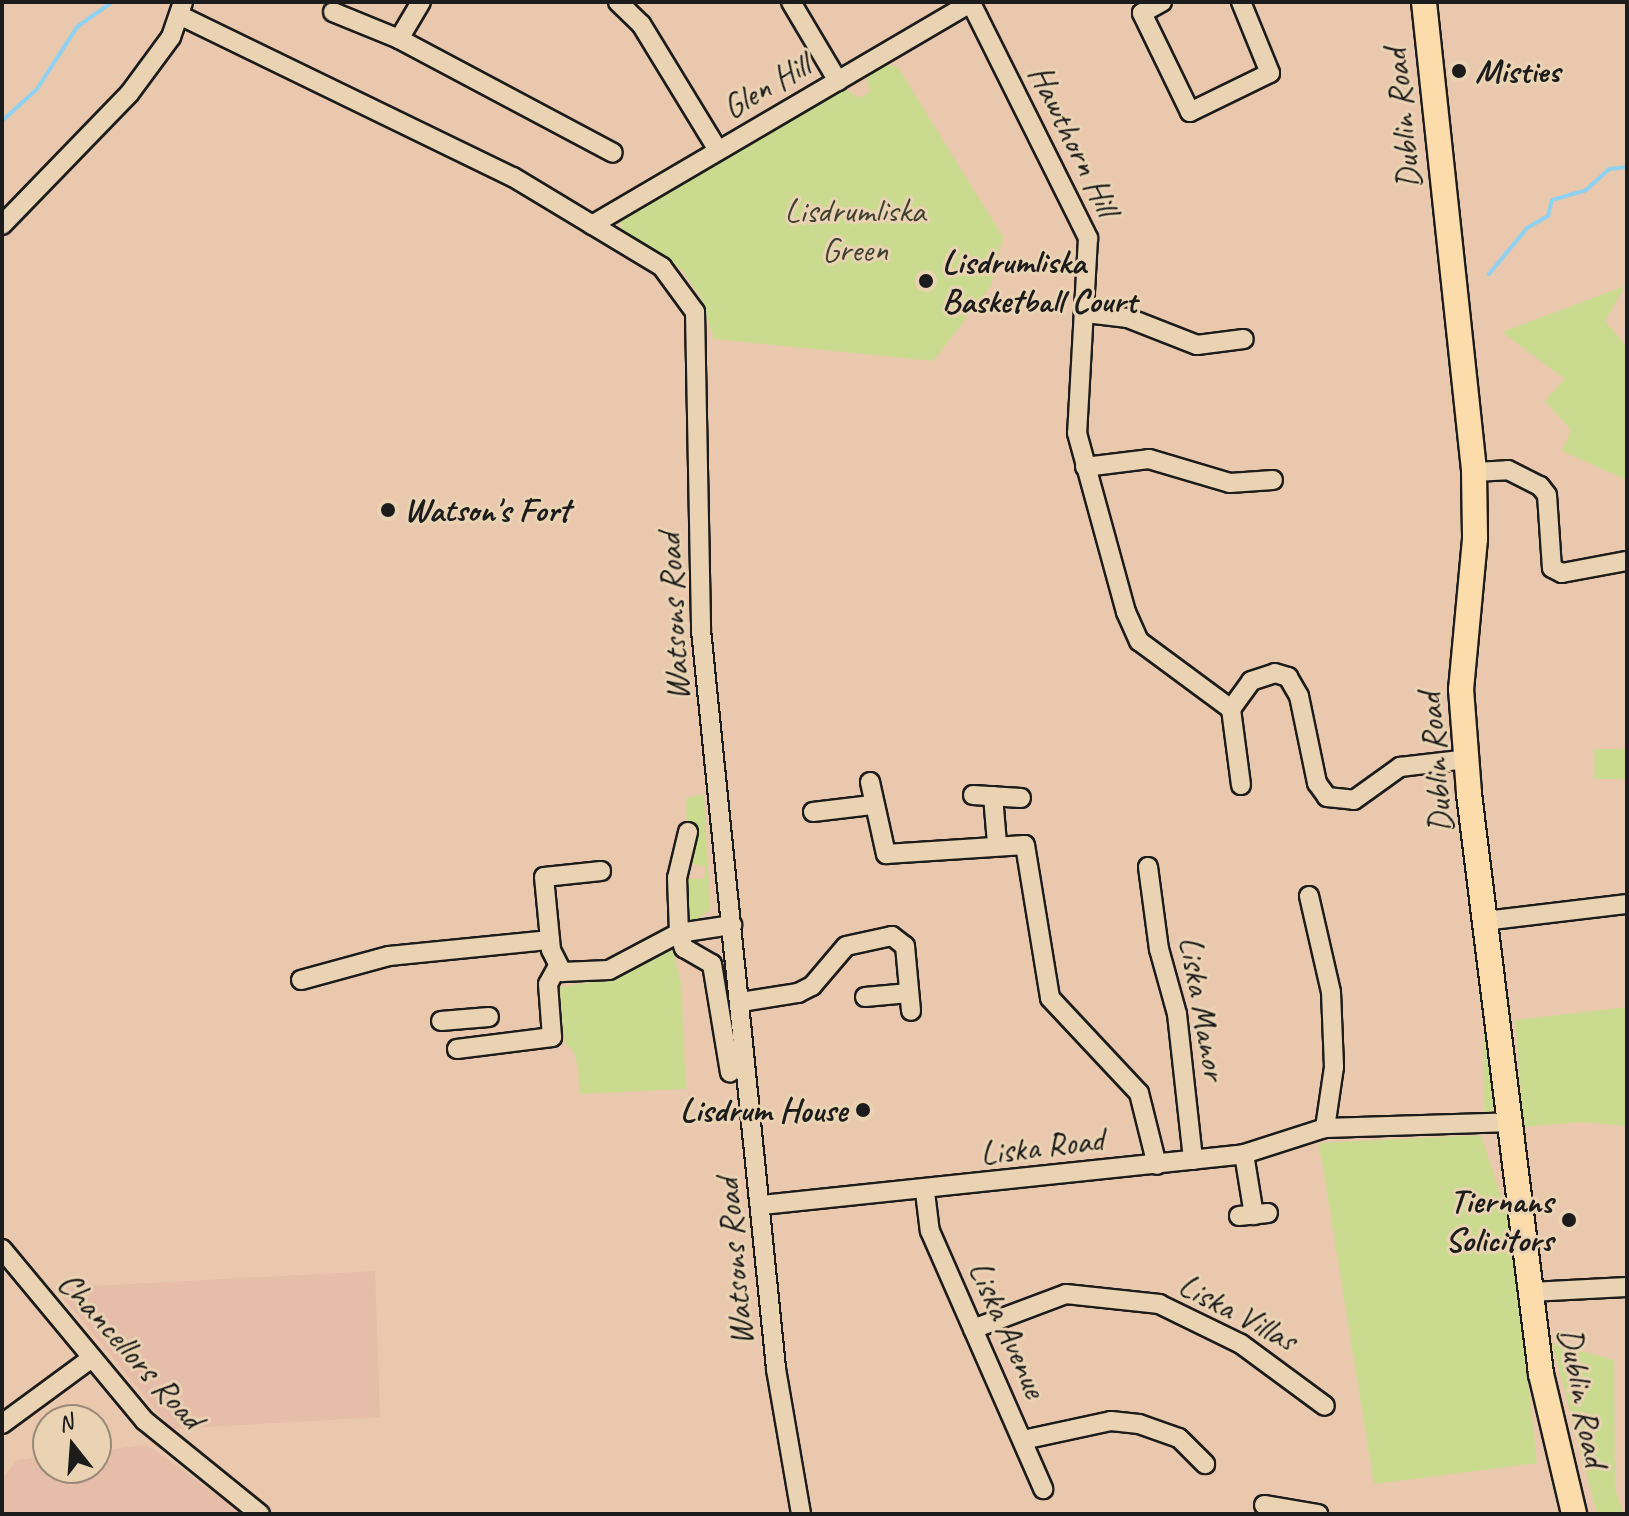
<!DOCTYPE html>
<style>
body{margin:0}
#map{position:relative;width:1629px;height:1516px;overflow:hidden;background:#e9c8ae;font-family:Caveat,sans-serif}
div>[style]{position:absolute}
[style*='--x']{left:calc(var(--x)*1px);top:calc(var(--y)*1px);width:calc(var(--w)*1px);rotate:calc(var(--a)*1deg)}
.built>*{inset:0;background:#e5bda9}
.green>*{inset:0;background:#cadb8f;transform-origin:0 0}
.stream>*{height:4px;margin:-2px;padding:0 2px;transform-origin:2px;border-radius:2px;background:#8fd1f0}
.roads{filter:drop-shadow(2px 0 #1c1c1c) drop-shadow(-2px 0 #1c1c1c) drop-shadow(0 2px #1c1c1c) drop-shadow(0 -2px #1c1c1c)}
.minor>*{height:18px;margin:-9px;padding:0 9px;transform-origin:9px;border-radius:9px;background:#ead3b2}
.major>*{height:24px;margin:-12px;padding:0 12px;transform-origin:12px;border-radius:12px;background:#fddcac}
.dots>*{width:22px;height:22px;translate:-50% -50%;box-sizing:border-box;border:4px solid #ead3b2;border-radius:50%}
span{translate:-50% -50%;white-space:nowrap;text-align:center;line-height:1.15;-webkit-text-stroke:6px #ead3b2;paint-order:stroke}
.poi-label{font-size:34px;color:#1c1c1c;font-weight:700}
.left{translate:0 -50%;text-align:left}
.right{translate:-100% -50%;text-align:right}
.street-label{font-size:34px;color:#1c1c1c}
.park-label{font-size:34px;color:#3f4233}
.frame{position:absolute;inset:0;border:4px solid #1c1c1c;pointer-events:none}
.north{position:absolute;left:32px;top:1404px;width:80px;height:80px;box-sizing:border-box;background:#ead3b2;border:2px solid #988a76;border-radius:50%;rotate:343deg;font-size:22px;font-weight:700;line-height:32px;text-align:center;color:#1c1c1c}
.north::after{content:'';display:block;margin:auto;width:28px;height:36px;background:#1c1c1c;clip-path:polygon(50% 0,100% 100%,50% 72%,0 100%)}
</style>
<div id="map">
<div class="built">
<div style="clip-path:polygon(375px 1271px,380px 1417px,172px 1429px,55px 1288px)"></div>
<div style="clip-path:polygon(147px 1445px,244px 1514px,2px 1514px,2px 1478px,17px 1460px,48px 1456px,48px 1468px,96px 1468px,96px 1451px)"></div>
</div>
<div class="green">
<div style="clip-path:polygon(886px 65px,897px 66px,1003px 237px,991px 286px,933px 361px,714px 339px,701px 298px,682px 270px,622px 229px,619px 215px,846px 89px,859px 98px,870px 92px,866px 76px)"></div>
<div style="clip-path:polygon(1625px 286px,1605px 321px,1627px 347px,1627px 480px,1562px 451px,1571px 430px,1545px 401px,1565px 379px,1502px 332px)"></div>
<div style="left:1627px;top:749px;width:30px;height:33px;rotate:90deg"></div>
<div style="clip-path:polygon(704px 794px,710px 910px,692px 923px,684px 911px,684px 879px,704px 879px,706px 867px,687px 862px,686px 798px)"></div>
<div style="clip-path:polygon(672px 948px,681px 982px,686px 1089px,580px 1094px,576px 1055px,564px 1041px,560px 987px,613px 979px)"></div>
<div style="clip-path:polygon(1627px 1007px,1627px 1126px,1580px 1122px,1524px 1127px,1515px 1020px)"></div>
<div style="clip-path:polygon(1488px 1020px,1499px 1103px,1484px 1118px,1483px 1021px)"></div>
<div style="clip-path:polygon(1481px 1135px,1511px 1228px,1537px 1463px,1374px 1484px,1319px 1143px)"></div>
<div style="clip-path:polygon(1552px 1343px,1614px 1360px,1615px 1488px,1623px 1514px,1597px 1514px)"></div>
</div>
<div class="stream">
<div style="--x:2;--y:121;--w:47;--a:-42.4"></div>
<div style="--x:37;--y:89;--w:74;--a:-57.2"></div>
<div style="--x:77;--y:27;--w:43;--a:-35.5"></div>
<div style="--x:1489;--y:274;--w:60;--a:-50.4"></div>
<div style="--x:1527;--y:228;--w:24;--a:-30"></div>
<div style="--x:1548;--y:216;--w:16;--a:-76"></div>
<div style="--x:1552;--y:200;--w:35;--a:-16"></div>
<div style="--x:1586;--y:190;--w:31;--a:-42"></div>
<div style="--x:1609;--y:169;--w:18;--a:-6"></div>
</div>
<div class="roads">
<div class="minor">
<div style="--x:618;--y:2;--w:32;--a:44"></div>
<div style="--x:641;--y:24;--w:148;--a:58.6"></div>
<div style="--x:791;--y:2;--w:92;--a:59.3"></div>
<div style="--x:1162;--y:2;--w:23;--a:151"></div>
<div style="--x:1142;--y:13;--w:110;--a:64.1"></div>
<div style="--x:1190;--y:112;--w:89;--a:-26"></div>
<div style="--x:1270;--y:73;--w:77;--a:-112.2"></div>
<div style="--x:971;--y:3;--w:263;--a:63.5"></div>
<div style="--x:1088;--y:238;--w:195;--a:93.2"></div>
<div style="--x:1077;--y:433;--w:186;--a:74.7"></div>
<div style="--x:1126;--y:612;--w:32;--a:66"></div>
<div style="--x:1139;--y:641;--w:114;--a:36.5"></div>
<div style="--x:333;--y:12;--w:71;--a:22.2"></div>
<div style="--x:399;--y:39;--w:242;--a:28"></div>
<div style="--x:179;--y:15;--w:371;--a:25.9"></div>
<div style="--x:513;--y:177;--w:174;--a:31.1"></div>
<div style="--x:662;--y:267;--w:56;--a:53.7"></div>
<div style="--x:695;--y:312;--w:318;--a:88.9"></div>
<div style="--x:701;--y:630;--w:743;--a:84.2"></div>
<div style="--x:776;--y:1369;--w:147;--a:80.2"></div>
<div style="--x:399;--y:39;--w:43;--a:-59.3"></div>
<div style="--x:2;--y:225;--w:182;--a:-45.9"></div>
<div style="--x:129;--y:94;--w:71;--a:-53.6"></div>
<div style="--x:171;--y:37;--w:37;--a:-71"></div>
<div style="--x:592;--y:225;--w:441;--a:-30.4"></div>
<div style="--x:1086;--y:313;--w:42;--a:6.8"></div>
<div style="--x:1128;--y:318;--w:74;--a:21.4"></div>
<div style="--x:1197;--y:345;--w:47;--a:-7.3"></div>
<div style="--x:1085;--y:467;--w:64;--a:-7.1"></div>
<div style="--x:1149;--y:459;--w:84;--a:16.5"></div>
<div style="--x:1230;--y:483;--w:43;--a:-4"></div>
<div style="--x:1474;--y:472;--w:34;--a:-3"></div>
<div style="--x:1508;--y:470;--w:36;--a:27"></div>
<div style="--x:1540;--y:486;--w:11;--a:52"></div>
<div style="--x:1547;--y:495;--w:73;--a:86.1"></div>
<div style="--x:1552;--y:568;--w:11;--a:27"></div>
<div style="--x:1562;--y:573;--w:66;--a:-10.5"></div>
<div style="--x:870;--y:782;--w:74;--a:77.5"></div>
<div style="--x:886;--y:854;--w:139;--a:-3.7"></div>
<div style="--x:1025;--y:845;--w:155;--a:80.7"></div>
<div style="--x:1050;--y:998;--w:130;--a:46.9"></div>
<div style="--x:1139;--y:1093;--w:74;--a:76"></div>
<div style="--x:1241;--y:785;--w:77;--a:-97.5"></div>
<div style="--x:1231;--y:709;--w:34;--a:-54"></div>
<div style="--x:1251;--y:681;--w:25;--a:-18"></div>
<div style="--x:1275;--y:673;--w:14;--a:17"></div>
<div style="--x:1288;--y:677;--w:22;--a:60"></div>
<div style="--x:1299;--y:696;--w:89;--a:78.3"></div>
<div style="--x:1317;--y:783;--w:17;--a:54"></div>
<div style="--x:1327;--y:797;--w:27;--a:6"></div>
<div style="--x:1354;--y:800;--w:57;--a:-35.7"></div>
<div style="--x:1400;--y:767;--w:67;--a:-6.8"></div>
<div style="--x:973;--y:795;--w:48;--a:3.6"></div>
<div style="--x:993;--y:796;--w:48;--a:85.2"></div>
<div style="--x:813;--y:812;--w:59;--a:-6.8"></div>
<div style="--x:688;--y:832;--w:47;--a:103.4"></div>
<div style="--x:677;--y:878;--w:55;--a:87.9"></div>
<div style="--x:679;--y:933;--w:16;--a:72"></div>
<div style="--x:684;--y:948;--w:32;--a:30"></div>
<div style="--x:712;--y:964;--w:110;--a:80.6"></div>
<div style="--x:1148;--y:867;--w:83;--a:82.4"></div>
<div style="--x:1159;--y:949;--w:67;--a:74.5"></div>
<div style="--x:1177;--y:1014;--w:147;--a:83.7"></div>
<div style="--x:601;--y:871;--w:57;--a:174"></div>
<div style="--x:544;--y:877;--w:73;--a:84.5"></div>
<div style="--x:551;--y:950;--w:25;--a:63"></div>
<div style="--x:562;--y:972;--w:47;--a:-2.4"></div>
<div style="--x:609;--y:970;--w:79;--a:-27.9"></div>
<div style="--x:679;--y:933;--w:54;--a:-8.6"></div>
<div style="--x:1309;--y:896;--w:98;--a:77.1"></div>
<div style="--x:1331;--y:992;--w:75;--a:87.7"></div>
<div style="--x:1334;--y:1067;--w:62;--a:98.4"></div>
<div style="--x:1484;--y:921;--w:144;--a:-6.8"></div>
<div style="--x:301;--y:980;--w:91;--a:-15.3"></div>
<div style="--x:389;--y:956;--w:162;--a:-5.7"></div>
<div style="--x:865;--y:997;--w:44;--a:-5.2"></div>
<div style="--x:741;--y:1002;--w:58;--a:-9"></div>
<div style="--x:798;--y:993;--w:16;--a:-27"></div>
<div style="--x:812;--y:986;--w:52;--a:-49.6"></div>
<div style="--x:846;--y:946;--w:47;--a:-12.3"></div>
<div style="--x:892;--y:936;--w:16;--a:38"></div>
<div style="--x:905;--y:946;--w:65;--a:84.7"></div>
<div style="--x:441;--y:1021;--w:48;--a:-4.8"></div>
<div style="--x:457;--y:1049;--w:96;--a:-7.2"></div>
<div style="--x:552;--y:1037;--w:53;--a:-94.3"></div>
<div style="--x:548;--y:984;--w:18;--a:-61"></div>
<div style="--x:1244;--y:1154;--w:62;--a:80.7"></div>
<div style="--x:925;--y:1192;--w:39;--a:83"></div>
<div style="--x:930;--y:1231;--w:282;--a:66.3"></div>
<div style="--x:762;--y:1205;--w:485;--a:-6"></div>
<div style="--x:1244;--y:1154;--w:85;--a:-17.8"></div>
<div style="--x:1325;--y:1128;--w:187;--a:-1.8"></div>
<div style="--x:1239;--y:1216;--w:29;--a:-6"></div>
<div style="--x:2;--y:1249;--w:224;--a:50.3"></div>
<div style="--x:145;--y:1421;--w:148;--a:39"></div>
<div style="--x:1530;--y:1292;--w:97;--a:-3"></div>
<div style="--x:973;--y:1329;--w:99;--a:-20.6"></div>
<div style="--x:1066;--y:1294;--w:94;--a:6.1"></div>
<div style="--x:1159;--y:1304;--w:91;--a:26"></div>
<div style="--x:1241;--y:1344;--w:104;--a:36.4"></div>
<div style="--x:2;--y:1424;--w:108;--a:-36.3"></div>
<div style="--x:1023;--y:1440;--w:90;--a:-12.2"></div>
<div style="--x:1111;--y:1421;--w:28;--a:6"></div>
<div style="--x:1139;--y:1424;--w:42;--a:19.3"></div>
<div style="--x:1179;--y:1438;--w:37;--a:45"></div>
<div style="--x:1264;--y:1505;--w:55;--a:9.5"></div>
</div>
<div class="major">
<div style="--x:1424;--y:2;--w:473;--a:83.9"></div>
<div style="--x:1474;--y:472;--w:67;--a:89.1"></div>
<div style="--x:1475;--y:539;--w:151;--a:95.3"></div>
<div style="--x:1461;--y:689;--w:105;--a:85.6"></div>
<div style="--x:1469;--y:794;--w:584;--a:82.92"></div>
<div style="--x:1541;--y:1374;--w:144;--a:76.7"></div>
</div>
</div>
<div class="dots">
<div style="left:1459px;top:71px;background:#1c1c1c"></div>
<div style="left:926px;top:281px;background:#1c1c1c"></div>
<div style="left:388px;top:510px;background:#1c1c1c"></div>
<div style="left:863px;top:1110px;background:#1c1c1c"></div>
<div style="left:1569px;top:1220px;background:#1c1c1c"></div>
</div>
<div class="poi-label">
<span class="left" style="left:1475px;top:71px">Misties</span>
<span class="left" style="left:942px;top:281px">Lisdrumliska<br>Basketball Court</span>
<span class="left" style="left:404px;top:510px">Watson's Fort</span>
<span class="right" style="left:847px;top:1110px">Lisdrum House</span>
<span class="right" style="left:1553px;top:1220px">Tiernans<br>Solicitors</span>
</div>
<div class="street-label">
<span style="left:766px;top:86px;rotate:-30deg">Glen Hill</span>
<span style="left:1402px;top:119px;rotate:-96deg">Dublin Road</span>
<span style="left:1074px;top:140px;rotate:64deg">Hawthorn Hill</span>
<span style="left:673px;top:617px;rotate:-93deg">Watsons Road</span>
<span style="left:1435px;top:763px;rotate:-95deg">Dublin Road</span>
<span style="left:1203px;top:1008px;rotate:80deg">Liska Manor</span>
<span style="left:1042px;top:1146px;rotate:-7deg">Liska Road</span>
<span style="left:734px;top:1262px;rotate:-95deg">Watsons Road</span>
<span style="left:1238px;top:1312px;rotate:28deg">Liska Villas</span>
<span style="left:1008px;top:1329px;rotate:66deg">Liska Avenue</span>
<span style="left:131px;top:1350px;rotate:48deg">Chancellors Road</span>
<span style="left:1583px;top:1397px;rotate:79deg">Dublin Road</span>
</div>
<div class="park-label">
<span style="left:855px;top:230px">Lisdrumliska<br>Green</span>
</div>
<div class="frame"></div>
<div class="north">N</div>
</div>
